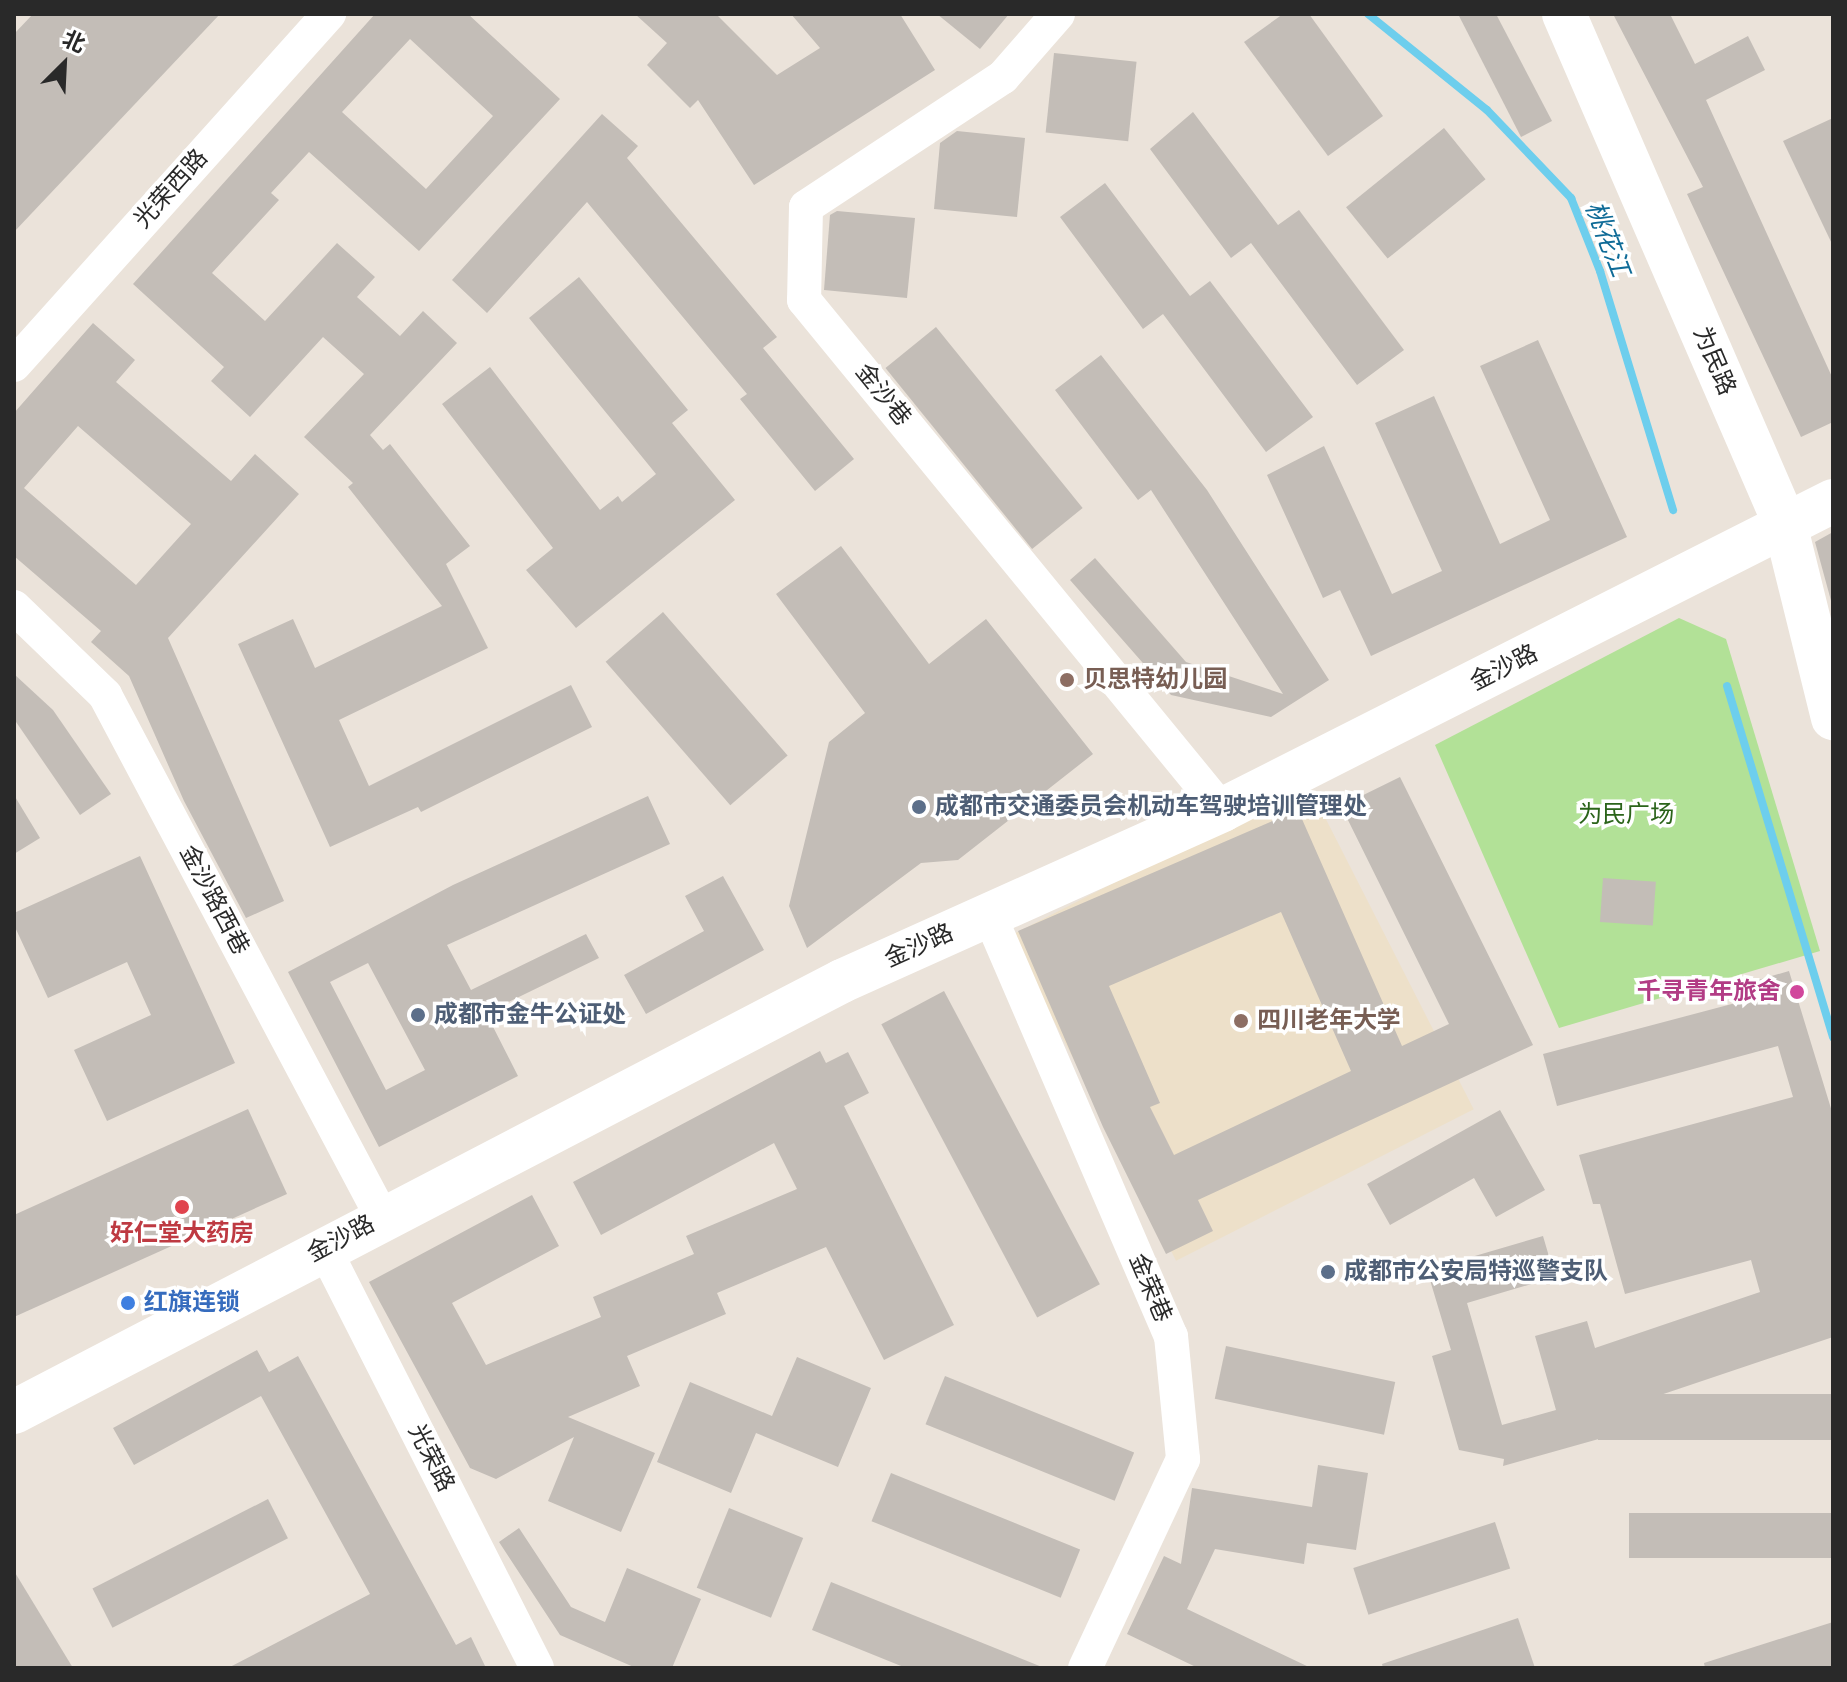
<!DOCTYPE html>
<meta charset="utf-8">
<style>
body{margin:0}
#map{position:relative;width:1847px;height:1682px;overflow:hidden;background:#ebe3da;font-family:"Fira Sans","Noto Sans SC",sans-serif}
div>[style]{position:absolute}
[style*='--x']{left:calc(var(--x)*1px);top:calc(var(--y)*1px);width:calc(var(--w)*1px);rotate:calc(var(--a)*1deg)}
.education>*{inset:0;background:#ede0c9;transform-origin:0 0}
.green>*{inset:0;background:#b2e197}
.stream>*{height:8px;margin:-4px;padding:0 4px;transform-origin:4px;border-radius:4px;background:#6dceed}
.building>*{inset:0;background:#c3bdb7;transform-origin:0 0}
.street>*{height:34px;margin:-17px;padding:0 17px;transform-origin:17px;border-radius:17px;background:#fff}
.secondary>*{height:44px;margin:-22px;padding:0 22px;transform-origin:22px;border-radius:22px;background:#fff}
.dots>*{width:22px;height:22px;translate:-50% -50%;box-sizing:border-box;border:4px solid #fff;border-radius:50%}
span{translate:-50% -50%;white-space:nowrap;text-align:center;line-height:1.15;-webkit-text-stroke:7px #fff;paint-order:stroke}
.street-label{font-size:24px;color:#292929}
.education-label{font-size:24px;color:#785e54;font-weight:700}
.left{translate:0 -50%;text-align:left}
.service-label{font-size:24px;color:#4e5e75;font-weight:700}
.park-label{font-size:24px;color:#2b641a}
.hotel-label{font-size:24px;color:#b23c85;font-weight:700}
.right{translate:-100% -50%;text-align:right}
.health-label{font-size:24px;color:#be3a42;font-weight:700}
.shop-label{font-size:24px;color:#366cbe;font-weight:700}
.water-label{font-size:26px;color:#0f6b97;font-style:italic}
.frame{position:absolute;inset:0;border:16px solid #292929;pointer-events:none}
.north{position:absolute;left:24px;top:24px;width:80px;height:80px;-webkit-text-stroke:6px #fff;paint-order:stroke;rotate:24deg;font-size:22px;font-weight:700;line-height:32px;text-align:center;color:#292929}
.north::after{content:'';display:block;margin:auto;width:28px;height:36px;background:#292929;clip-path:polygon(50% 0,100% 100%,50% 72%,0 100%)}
</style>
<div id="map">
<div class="education">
<div style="left:1308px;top:784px;width:365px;height:334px;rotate:63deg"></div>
</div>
<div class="green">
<div style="clip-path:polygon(1679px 618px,1726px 639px,1820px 951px,1559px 1028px,1435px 745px)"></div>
</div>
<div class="stream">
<div style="--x:1368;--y:14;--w:153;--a:38.9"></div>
<div style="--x:1487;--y:110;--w:122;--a:46.3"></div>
<div style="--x:1571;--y:198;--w:79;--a:68.3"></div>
<div style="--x:1600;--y:271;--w:250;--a:73"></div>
<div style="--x:1727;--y:686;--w:367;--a:73.2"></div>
</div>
<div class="building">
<div style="clip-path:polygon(33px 14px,220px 14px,14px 232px,14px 34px)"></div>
<div style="clip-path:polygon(evenodd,375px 14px,468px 14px,560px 99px,419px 251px,309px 152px,271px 193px,279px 200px,212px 273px,265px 321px,337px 243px,375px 277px,357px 297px,400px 336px,423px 311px,457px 343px,370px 435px,383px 450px,390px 444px,470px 546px,446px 564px,488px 648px,339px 720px,369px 786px,571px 685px,592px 727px,421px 812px,418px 807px,330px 847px,238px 644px,293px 619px,315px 668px,442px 606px,348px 487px,353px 483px,304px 437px,364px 374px,323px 337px,250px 417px,211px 381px,224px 367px,133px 284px,375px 14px,410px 39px,493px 116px,426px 189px,342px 112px,410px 39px)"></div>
<div style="clip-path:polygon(635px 14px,716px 14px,777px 75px,820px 48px,791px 14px,900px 14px,935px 70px,754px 185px,698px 100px,690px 108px,647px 65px,667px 43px)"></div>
<div style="clip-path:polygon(937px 14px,1009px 14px,980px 49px)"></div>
<div style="clip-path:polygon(1283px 14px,1309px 14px,1383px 116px,1328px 156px,1244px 42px)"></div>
<div style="clip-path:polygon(1458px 14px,1496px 14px,1552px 121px,1521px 137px)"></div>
<div style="clip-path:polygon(1613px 14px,1670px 14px,1695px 64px,1748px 36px,1765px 70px,1706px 100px,1833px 379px,1833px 422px,1801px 437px,1687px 194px,1703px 187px)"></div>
<div style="left:1054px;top:53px;width:83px;height:80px;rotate:6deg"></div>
<div style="clip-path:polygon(1193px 112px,1278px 225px,1299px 210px,1404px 350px,1357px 385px,1251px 243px,1231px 258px,1150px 149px)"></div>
<div style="clip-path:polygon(602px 114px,638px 146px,627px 158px,777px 337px,763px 348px,854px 459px,815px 491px,740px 399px,747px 394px,587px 202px,487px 313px,452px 280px)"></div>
<div style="clip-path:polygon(1833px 118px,1833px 246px,1783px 141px)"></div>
<div style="left:1444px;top:128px;width:66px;height:126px;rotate:51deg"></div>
<div style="clip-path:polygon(957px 131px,1025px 138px,1017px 217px,934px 209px,940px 143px)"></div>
<div style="clip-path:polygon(1105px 183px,1190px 296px,1210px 281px,1313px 417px,1266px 452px,1163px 314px,1143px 329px,1060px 217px)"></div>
<div style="clip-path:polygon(837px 211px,915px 218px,907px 298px,824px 290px,830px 215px)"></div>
<div style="clip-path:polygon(579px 277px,688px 410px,672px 423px,735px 500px,576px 628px,526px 570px,553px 548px,442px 404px,490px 367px,600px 510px,618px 496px,622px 502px,656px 474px,529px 318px)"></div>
<div style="clip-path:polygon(evenodd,93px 323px,135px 360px,116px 382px,231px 481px,255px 454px,299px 494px,168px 638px,284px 901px,246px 918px,184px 801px,129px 676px,91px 642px,101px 631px,14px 556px,14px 413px,93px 323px,78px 426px,191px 524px,136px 585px,24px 488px,78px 426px)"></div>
<div style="left:936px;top:327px;width:233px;height:65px;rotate:51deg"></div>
<div style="clip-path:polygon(1538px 340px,1627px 537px,1371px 656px,1340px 590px,1323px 598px,1267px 475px,1324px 446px,1392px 594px,1442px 571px,1375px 423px,1434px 396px,1500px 544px,1550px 520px,1480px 366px)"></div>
<div style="clip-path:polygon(1101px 355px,1207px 490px,1329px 680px,1271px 717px,1171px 695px,1070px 580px,1095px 558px,1186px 662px,1283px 694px,1151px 490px,1138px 500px,1055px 390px)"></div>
<div style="clip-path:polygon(1833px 532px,1833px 608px,1815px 542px)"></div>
<div style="clip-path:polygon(841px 546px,929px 664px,986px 619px,1093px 754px,958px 860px,921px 863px,807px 948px,789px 906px,829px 742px,865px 713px,776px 594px)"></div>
<div style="left:663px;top:612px;width:190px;height:76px;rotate:49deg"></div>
<div style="clip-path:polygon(14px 674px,53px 710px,111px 794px,80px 815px,14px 719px)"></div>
<div style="clip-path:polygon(evenodd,1400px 777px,1533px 1045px,1198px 1200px,1213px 1231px,1166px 1254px,1103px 1127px,1018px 931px,1298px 810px,1402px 1046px,1449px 1024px,1341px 806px,1400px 777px,1281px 912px,1351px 1071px,1174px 1155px,1150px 1107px,1160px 1103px,1109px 986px,1281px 912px)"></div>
<div style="clip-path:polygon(14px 795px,40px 838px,14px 854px)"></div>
<div style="clip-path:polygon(evenodd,648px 796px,670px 844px,447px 945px,471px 990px,586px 934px,599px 958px,486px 1013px,518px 1076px,379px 1147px,288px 972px,453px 885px,648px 796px,368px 963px,425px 1070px,386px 1090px,330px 982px,368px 963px)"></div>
<div style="clip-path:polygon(140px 856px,235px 1063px,107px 1121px,74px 1050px,151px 1015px,127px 962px,48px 998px,14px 925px,14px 913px)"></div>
<div style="clip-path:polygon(723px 876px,764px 950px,646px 1014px,624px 975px,704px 931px,685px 896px)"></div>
<div style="left:1603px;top:878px;width:53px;height:44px;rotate:4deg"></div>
<div style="clip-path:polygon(1789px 971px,1833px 1115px,1833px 1337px,1613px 1411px,1620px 1433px,1503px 1466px,1504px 1459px,1459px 1450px,1432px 1356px,1451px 1350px,1427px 1270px,1543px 1236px,1555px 1277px,1467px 1303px,1502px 1425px,1556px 1410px,1535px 1336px,1587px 1321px,1595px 1348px,1760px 1292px,1751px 1260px,1625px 1294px,1600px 1204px,1593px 1204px,1579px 1155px,1793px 1097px,1778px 1046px,1557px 1106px,1543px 1054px,1762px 996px,1758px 980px)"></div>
<div style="left:944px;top:991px;width:332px;height:71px;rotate:62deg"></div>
<div style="clip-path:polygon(820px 1051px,826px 1063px,848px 1052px,869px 1093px,844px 1106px,954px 1325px,884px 1360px,826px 1247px,717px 1293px,726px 1314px,627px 1356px,640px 1386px,568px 1417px,655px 1453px,621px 1532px,548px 1501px,574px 1437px,496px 1479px,470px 1468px,369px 1282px,532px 1195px,559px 1246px,452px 1303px,486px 1365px,601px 1317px,593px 1297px,694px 1254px,686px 1236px,797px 1189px,774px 1143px,601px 1235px,573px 1182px)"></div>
<div style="clip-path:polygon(248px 1109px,287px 1194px,14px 1317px,14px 1215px)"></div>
<div style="clip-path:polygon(1500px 1110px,1545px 1190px,1496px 1217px,1474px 1178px,1390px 1225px,1367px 1184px)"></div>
<div style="left:1226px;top:1346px;width:173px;height:54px;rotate:12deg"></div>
<div style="clip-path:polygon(257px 1350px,269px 1372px,298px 1356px,456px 1645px,471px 1637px,486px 1668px,228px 1668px,370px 1594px,261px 1396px,134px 1465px,113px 1428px)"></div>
<div style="clip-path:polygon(797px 1357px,871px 1388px,838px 1467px,756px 1433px,731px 1493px,657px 1462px,690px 1382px,772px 1416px)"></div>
<div style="left:945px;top:1376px;width:204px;height:52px;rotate:22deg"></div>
<div style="left:1833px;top:1394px;width:46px;height:235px;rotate:90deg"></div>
<div style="clip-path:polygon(1318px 1465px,1368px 1473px,1356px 1550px,1307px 1543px,1304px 1564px,1215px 1549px,1187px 1609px,1311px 1668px,1198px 1668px,1127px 1634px,1164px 1556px,1181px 1564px,1192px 1488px,1312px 1507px)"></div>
<div style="left:891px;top:1473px;width:204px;height:52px;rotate:22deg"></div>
<div style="left:268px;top:1499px;width:44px;height:197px;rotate:63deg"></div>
<div style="left:729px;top:1508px;width:80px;height:86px;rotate:22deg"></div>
<div style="left:1833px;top:1513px;width:45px;height:204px;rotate:90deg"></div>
<div style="left:1495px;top:1522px;width:49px;height:149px;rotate:72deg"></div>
<div style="clip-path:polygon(519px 1528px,571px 1607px,605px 1622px,627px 1568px,701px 1599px,672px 1668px,636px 1668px,560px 1635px,499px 1542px)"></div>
<div style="clip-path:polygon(14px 1571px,73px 1668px,14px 1668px)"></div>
<div style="clip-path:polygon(831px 1582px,1042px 1667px,1042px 1668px,906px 1668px,812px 1630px)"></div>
<div style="clip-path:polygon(1518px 1618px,1535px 1668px,1383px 1668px,1382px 1664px)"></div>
<div style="clip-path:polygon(1833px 1622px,1833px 1668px,1705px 1668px,1704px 1663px)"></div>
</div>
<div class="street">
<div style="--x:1058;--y:14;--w:84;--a:131.1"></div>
<div style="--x:1003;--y:77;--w:236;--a:146.6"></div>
<div style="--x:806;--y:207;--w:93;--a:91.2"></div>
<div style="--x:804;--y:300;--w:659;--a:50.66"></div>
<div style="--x:14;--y:365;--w:472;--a:-48.1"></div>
<div style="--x:14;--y:607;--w:127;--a:44"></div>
<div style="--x:105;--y:695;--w:591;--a:62.05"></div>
<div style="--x:989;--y:914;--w:460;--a:66.7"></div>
<div style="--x:1171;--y:1336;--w:124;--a:84.4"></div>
<div style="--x:1183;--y:1459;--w:231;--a:115.1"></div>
<div style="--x:324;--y:1248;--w:471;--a:63.1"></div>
</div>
<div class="secondary">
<div style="--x:1564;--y:14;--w:556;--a:66.57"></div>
<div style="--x:1785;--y:524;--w:200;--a:76.1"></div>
<div style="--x:14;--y:1412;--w:933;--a:-27.5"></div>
<div style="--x:842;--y:981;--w:417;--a:-24.2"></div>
<div style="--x:1222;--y:810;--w:685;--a:-26.83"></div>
</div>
<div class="dots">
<div style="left:1067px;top:680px;background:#8d6e63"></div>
<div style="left:919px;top:807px;background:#5c6f8a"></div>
<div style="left:1797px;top:992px;background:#d1479c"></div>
<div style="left:418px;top:1015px;background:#5c6f8a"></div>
<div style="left:1241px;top:1021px;background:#8d6e63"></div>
<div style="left:182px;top:1207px;background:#e0444e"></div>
<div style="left:1328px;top:1272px;background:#5c6f8a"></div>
<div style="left:128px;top:1303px;background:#3f7fe0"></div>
</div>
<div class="street-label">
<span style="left:171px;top:189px;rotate:-48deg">光荣西路</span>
<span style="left:1714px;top:361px;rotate:67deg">为民路</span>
<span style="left:883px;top:395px;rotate:51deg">金沙巷</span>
<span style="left:1504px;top:668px;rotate:-27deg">金沙路</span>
<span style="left:214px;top:900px;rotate:62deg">金沙路西巷</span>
<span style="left:919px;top:946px;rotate:-24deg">金沙路</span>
<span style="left:341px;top:1239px;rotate:-28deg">金沙路</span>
<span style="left:1150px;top:1288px;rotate:67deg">金荣巷</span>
<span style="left:431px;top:1458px;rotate:63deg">光荣路</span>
</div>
<div class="education-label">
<span class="left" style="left:1083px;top:680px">贝思特幼儿园</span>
<span class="left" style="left:1257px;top:1021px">四川老年大学</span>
</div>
<div class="service-label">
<span class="left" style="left:935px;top:807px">成都市交通委员会机动车驾驶培训管理处</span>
<span class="left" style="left:434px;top:1015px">成都市金牛公证处</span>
<span class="left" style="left:1344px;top:1272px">成都市公安局特巡警支队</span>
</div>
<div class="park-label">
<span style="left:1626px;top:815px">为民广场</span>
</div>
<div class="hotel-label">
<span class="right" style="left:1781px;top:992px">千寻青年旅舍</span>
</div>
<div class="health-label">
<span style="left:182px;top:1234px">好仁堂大药房</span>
</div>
<div class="shop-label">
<span class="left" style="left:144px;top:1303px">红旗连锁</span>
</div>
<div class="water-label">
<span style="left:1607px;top:239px;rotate:69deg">桃花江</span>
</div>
<div class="frame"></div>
<div class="north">北</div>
</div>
